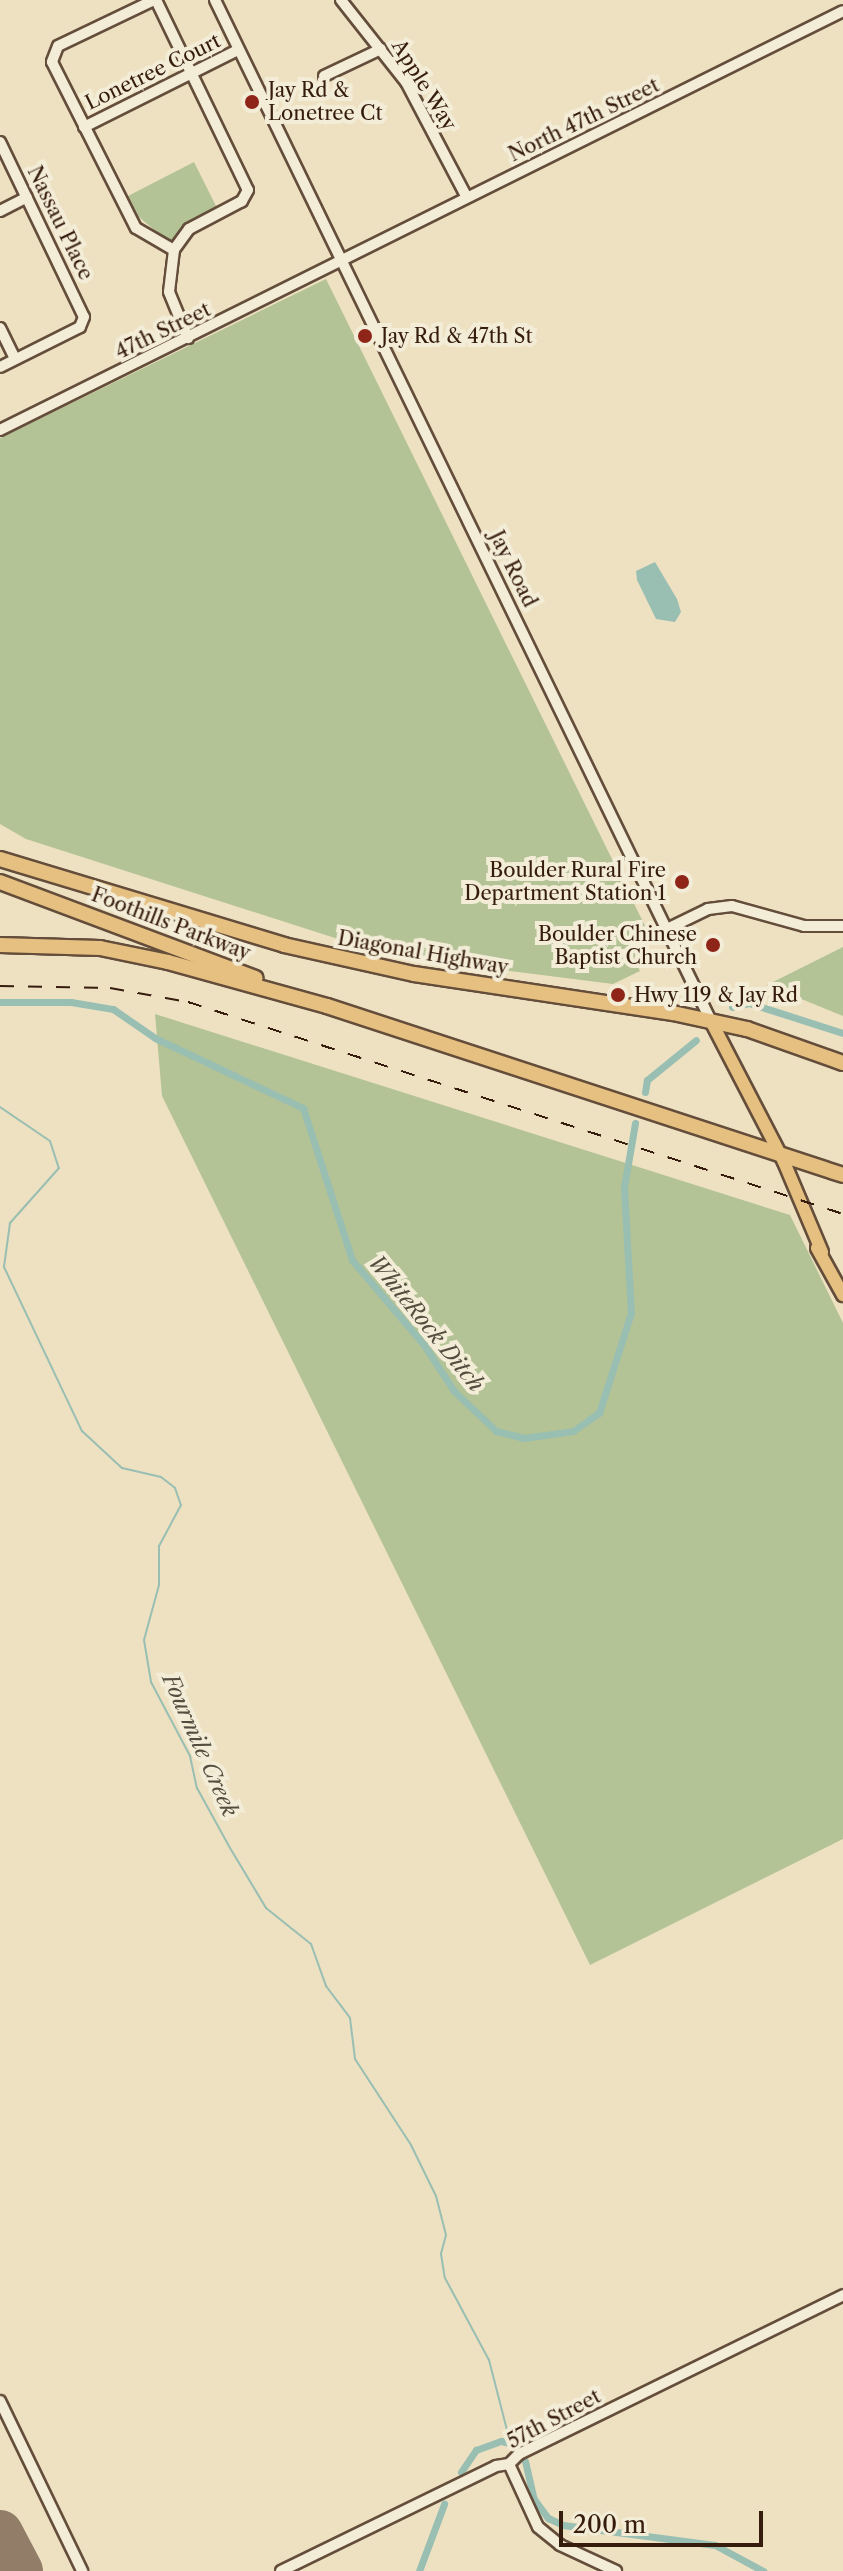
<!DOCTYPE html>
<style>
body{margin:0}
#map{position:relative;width:843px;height:2571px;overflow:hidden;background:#ede1c2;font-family:"Libre Caslon Text",serif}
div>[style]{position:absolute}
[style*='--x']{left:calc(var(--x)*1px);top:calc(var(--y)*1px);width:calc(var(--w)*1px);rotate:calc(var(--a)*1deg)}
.green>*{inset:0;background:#b4c396}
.water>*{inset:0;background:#99beb2}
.stream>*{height:2px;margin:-1px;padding:0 1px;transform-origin:1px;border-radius:1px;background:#99beb2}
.canal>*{height:7px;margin:-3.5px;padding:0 3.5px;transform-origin:3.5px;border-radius:3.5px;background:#99beb2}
.runway>*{height:46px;margin:-23px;padding:0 23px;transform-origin:23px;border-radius:23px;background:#927e68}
.roads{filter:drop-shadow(2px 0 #644d3a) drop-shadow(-2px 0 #644d3a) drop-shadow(0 2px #644d3a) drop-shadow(0 -2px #644d3a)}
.minor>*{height:10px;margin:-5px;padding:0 5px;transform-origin:5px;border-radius:5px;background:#f3ecd7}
.major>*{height:12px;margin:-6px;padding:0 6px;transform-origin:6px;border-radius:6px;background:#e6c081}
.highway>*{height:14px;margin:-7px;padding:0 7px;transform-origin:7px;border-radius:7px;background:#e6c081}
.rail>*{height:2px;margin-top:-1px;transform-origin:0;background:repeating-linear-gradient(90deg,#361c0d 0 14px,transparent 0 28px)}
.dots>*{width:22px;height:22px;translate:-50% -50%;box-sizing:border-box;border:4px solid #f3ecd7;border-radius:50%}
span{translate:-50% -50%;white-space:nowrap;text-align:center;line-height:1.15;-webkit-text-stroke:8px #f3ecd7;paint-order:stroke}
.street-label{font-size:20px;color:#361c0d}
.poi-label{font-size:20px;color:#361c0d}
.left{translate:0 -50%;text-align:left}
.right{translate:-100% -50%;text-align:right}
.water-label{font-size:22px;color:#544d3f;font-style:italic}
.scale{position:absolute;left:559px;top:2511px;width:204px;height:36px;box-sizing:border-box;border:4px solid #361c0d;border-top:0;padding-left:10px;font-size:24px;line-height:28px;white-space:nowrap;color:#361c0d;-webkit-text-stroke:6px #f3ecd7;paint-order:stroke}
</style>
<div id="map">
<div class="green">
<div style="clip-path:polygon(194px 162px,217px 208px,182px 230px,172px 245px,139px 217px,128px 196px)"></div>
<div style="clip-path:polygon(326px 279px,649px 934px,634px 958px,640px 971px,613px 984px,391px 956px,26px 839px,0 824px,0 438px)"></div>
<div style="clip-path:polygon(843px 947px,843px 1016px,767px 985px)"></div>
<div style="clip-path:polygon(155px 1014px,790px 1215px,843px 1323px,843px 1839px,590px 1965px,162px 1096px)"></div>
</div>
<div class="water">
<div style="clip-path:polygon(655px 562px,677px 599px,681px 612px,675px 622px,656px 619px,637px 580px,636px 571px)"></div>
</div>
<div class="stream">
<div style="--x:0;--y:1107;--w:60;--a:34.2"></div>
<div style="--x:50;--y:1141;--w:28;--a:72"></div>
<div style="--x:59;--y:1168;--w:74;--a:131.7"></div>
<div style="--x:10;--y:1223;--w:44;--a:97.8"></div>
<div style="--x:4;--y:1267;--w:182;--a:64.6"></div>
<div style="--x:82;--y:1431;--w:54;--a:42.8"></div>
<div style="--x:122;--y:1468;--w:40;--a:13"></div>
<div style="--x:161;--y:1477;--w:18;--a:38"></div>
<div style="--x:175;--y:1488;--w:18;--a:71"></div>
<div style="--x:181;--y:1505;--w:47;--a:118.2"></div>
<div style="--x:159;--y:1546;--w:39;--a:90"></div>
<div style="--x:159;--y:1585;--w:57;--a:105.3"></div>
<div style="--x:144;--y:1640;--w:43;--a:80.5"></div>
<div style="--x:151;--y:1682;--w:84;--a:62.2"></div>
<div style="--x:190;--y:1756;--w:33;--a:78"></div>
<div style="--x:197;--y:1788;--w:68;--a:61.2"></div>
<div style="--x:230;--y:1848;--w:70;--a:59"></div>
<div style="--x:266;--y:1908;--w:58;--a:38.7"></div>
<div style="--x:311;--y:1944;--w:45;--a:70.3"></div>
<div style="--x:326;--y:1986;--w:40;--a:53"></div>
<div style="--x:350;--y:2018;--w:41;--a:83"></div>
<div style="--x:355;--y:2059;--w:103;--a:56.9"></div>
<div style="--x:411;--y:2145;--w:57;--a:63.9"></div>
<div style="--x:436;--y:2196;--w:40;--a:75.6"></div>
<div style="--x:446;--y:2235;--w:20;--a:105"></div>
<div style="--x:441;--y:2254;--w:24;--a:81"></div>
<div style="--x:445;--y:2278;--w:93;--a:61.8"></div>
<div style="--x:489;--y:2360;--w:85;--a:75.6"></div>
</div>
<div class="canal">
<div style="--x:0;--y:1002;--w:71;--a:0"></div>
<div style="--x:71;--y:1002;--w:43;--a:9.5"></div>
<div style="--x:113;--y:1009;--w:51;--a:34.6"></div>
<div style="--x:155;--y:1038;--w:164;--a:25.3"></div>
<div style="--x:303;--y:1108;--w:160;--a:72.1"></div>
<div style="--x:352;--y:1260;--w:111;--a:49.7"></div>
<div style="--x:424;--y:1345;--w:55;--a:56.9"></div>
<div style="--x:454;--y:1391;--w:58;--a:43.6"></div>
<div style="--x:496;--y:1431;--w:29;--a:14"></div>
<div style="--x:524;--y:1438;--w:49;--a:-8.1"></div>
<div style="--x:573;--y:1431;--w:32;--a:-35"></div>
<div style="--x:599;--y:1413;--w:105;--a:-72.3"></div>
<div style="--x:631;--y:1313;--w:126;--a:-93.2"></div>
<div style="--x:624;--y:1187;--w:65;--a:-80.2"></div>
<div style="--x:732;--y:1007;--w:17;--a:-13"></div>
<div style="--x:749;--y:1003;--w:99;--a:17.7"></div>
<div style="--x:645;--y:1092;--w:12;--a:-81"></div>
<div style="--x:647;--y:1080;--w:63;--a:-39.2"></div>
<div style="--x:525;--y:2461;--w:39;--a:77"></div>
<div style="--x:534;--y:2499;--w:24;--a:54"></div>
<div style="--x:548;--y:2518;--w:17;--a:25"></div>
<div style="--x:563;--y:2525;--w:153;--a:7.5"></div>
<div style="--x:715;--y:2545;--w:55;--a:28.4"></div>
<div style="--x:461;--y:2472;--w:27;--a:-56"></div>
<div style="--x:476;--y:2450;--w:27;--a:-20"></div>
<div style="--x:501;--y:2441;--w:18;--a:16"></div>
<div style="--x:419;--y:2571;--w:72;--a:-69.5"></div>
</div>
<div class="runway">
<div style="--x:0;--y:2533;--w:43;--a:62.2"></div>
</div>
<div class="roads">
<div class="minor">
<div style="--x:154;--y:0;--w:106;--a:154.4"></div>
<div style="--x:58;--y:46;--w:17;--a:111"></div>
<div style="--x:52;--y:62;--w:186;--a:63.2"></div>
<div style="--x:136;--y:228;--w:44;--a:30.1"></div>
<div style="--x:156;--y:0;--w:211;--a:64.2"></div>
<div style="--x:248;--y:190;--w:13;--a:119"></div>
<div style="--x:242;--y:201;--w:60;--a:152.2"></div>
<div style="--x:189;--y:229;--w:26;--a:126"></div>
<div style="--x:174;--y:250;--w:42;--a:96.8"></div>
<div style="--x:169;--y:292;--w:50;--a:67.6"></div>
<div style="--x:215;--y:0;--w:1135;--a:64.09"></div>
<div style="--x:341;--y:0;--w:105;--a:51.6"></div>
<div style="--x:406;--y:82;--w:129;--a:62.2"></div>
<div style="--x:324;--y:76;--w:63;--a:-25.3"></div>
<div style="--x:84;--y:127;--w:172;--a:-26.6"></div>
<div style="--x:0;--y:142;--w:194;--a:64.4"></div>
<div style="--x:84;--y:317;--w:11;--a:112"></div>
<div style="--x:80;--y:327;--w:89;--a:153.4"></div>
<div style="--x:0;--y:211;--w:30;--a:-27"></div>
<div style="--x:0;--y:328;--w:34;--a:64"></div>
<div style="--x:0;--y:430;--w:941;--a:-26.43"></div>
<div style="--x:665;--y:930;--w:48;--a:-26"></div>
<div style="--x:708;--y:909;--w:24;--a:-7"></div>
<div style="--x:732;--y:906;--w:75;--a:15.5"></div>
<div style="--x:804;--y:926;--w:39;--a:0"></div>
<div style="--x:0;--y:2401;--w:189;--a:64.2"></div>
<div style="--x:509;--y:2464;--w:69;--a:65.3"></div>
<div style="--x:538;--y:2527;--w:28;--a:39"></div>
<div style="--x:560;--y:2545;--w:62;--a:24.9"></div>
<div style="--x:281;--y:2571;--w:239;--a:-26"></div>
<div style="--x:496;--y:2466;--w:13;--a:-9"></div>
<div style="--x:509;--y:2464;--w:14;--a:-45"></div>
<div style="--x:519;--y:2454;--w:361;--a:-26.1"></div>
</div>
<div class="major">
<div style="--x:711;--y:1021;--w:159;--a:62.6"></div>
<div style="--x:784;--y:1162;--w:98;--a:67.1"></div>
<div style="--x:817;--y:1248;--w:54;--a:61"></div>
</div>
<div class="highway">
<div style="--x:0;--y:859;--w:297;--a:16.8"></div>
<div style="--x:284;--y:945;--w:133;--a:12.6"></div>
<div style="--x:414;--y:974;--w:262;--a:8.6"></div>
<div style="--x:673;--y:1013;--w:76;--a:12.2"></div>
<div style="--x:747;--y:1029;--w:102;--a:19.5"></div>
<div style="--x:0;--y:882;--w:273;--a:20.6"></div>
<div style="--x:0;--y:945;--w:100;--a:1.7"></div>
<div style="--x:100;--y:948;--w:69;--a:11.6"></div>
<div style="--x:168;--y:962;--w:165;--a:15.5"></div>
<div style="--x:327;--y:1006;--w:543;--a:18.13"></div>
</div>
</div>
<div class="rail">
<div style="--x:0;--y:986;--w:110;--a:1"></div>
<div style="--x:110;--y:988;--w:79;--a:10.2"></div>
<div style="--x:188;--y:1002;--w:688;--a:17.93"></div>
</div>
<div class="dots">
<div style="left:252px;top:102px;background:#8f2418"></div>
<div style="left:365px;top:336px;background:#8f2418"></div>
<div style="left:682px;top:882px;background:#8f2418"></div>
<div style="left:713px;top:945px;background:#8f2418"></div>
<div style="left:618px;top:995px;background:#8f2418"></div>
</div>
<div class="street-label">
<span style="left:153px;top:72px;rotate:-26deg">Lonetree Court</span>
<span style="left:424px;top:85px;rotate:58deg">Apple Way</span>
<span style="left:584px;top:120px;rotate:-26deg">North 47th Street</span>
<span style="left:60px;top:223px;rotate:64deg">Nassau Place</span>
<span style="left:163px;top:331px;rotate:-26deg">47th Street</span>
<span style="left:513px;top:569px;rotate:64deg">Jay Road</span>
<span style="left:171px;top:924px;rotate:21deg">Foothills Parkway</span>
<span style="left:423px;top:953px;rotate:10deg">Diagonal Highway</span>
<span style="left:554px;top:2419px;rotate:-28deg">57th Street</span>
</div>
<div class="poi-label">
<span class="left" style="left:268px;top:102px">Jay Rd &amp;<br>Lonetree Ct</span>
<span class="left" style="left:381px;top:336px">Jay Rd &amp; 47th St</span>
<span class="right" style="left:666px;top:882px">Boulder Rural Fire<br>Department Station 1</span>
<span class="right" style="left:697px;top:946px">Boulder Chinese<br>Baptist Church</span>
<span class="left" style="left:634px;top:995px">Hwy 119 &amp; Jay Rd</span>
</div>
<div class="water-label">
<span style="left:426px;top:1323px;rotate:51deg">WhiteRock Ditch</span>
<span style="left:200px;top:1745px;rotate:66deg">Fourmile Creek</span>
</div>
<div class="scale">200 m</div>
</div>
